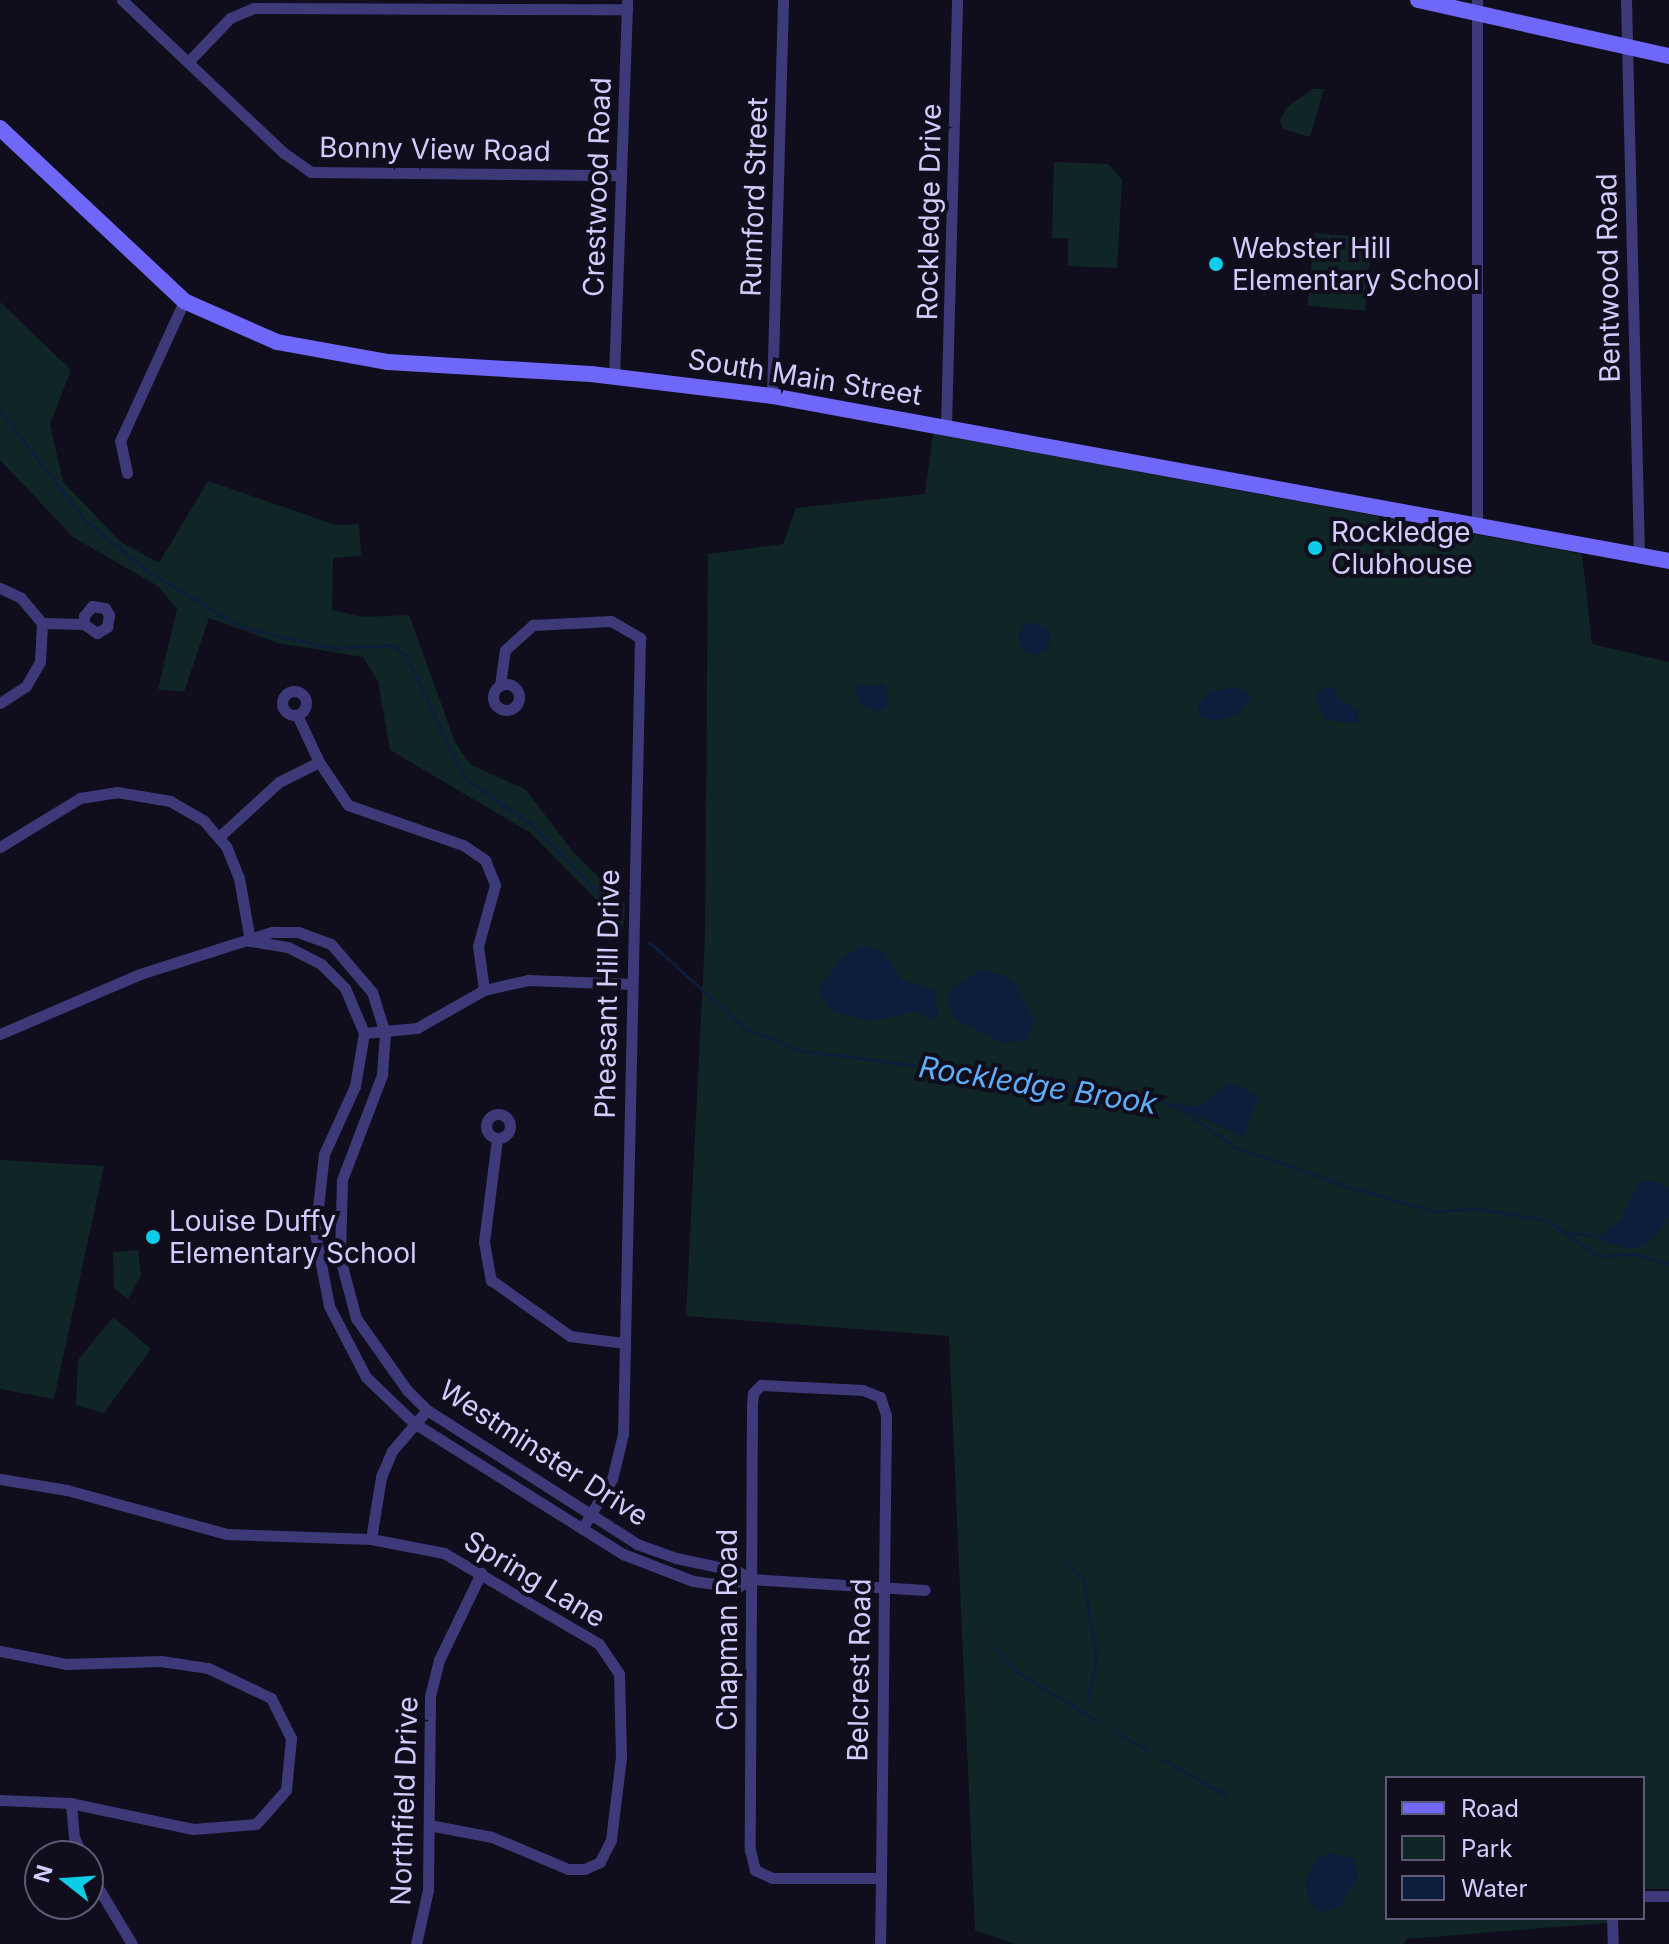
<!DOCTYPE html>
<style>
body{margin:0}
#map{position:relative;width:1669px;height:1944px;overflow:hidden;background:#100d1d;font-family:Inter,sans-serif}
div>[style]{position:absolute}
[style*='--x']{left:calc(var(--x)*1px);top:calc(var(--y)*1px);width:calc(var(--w)*1px);rotate:calc(var(--a)*1deg)}
.green>*{inset:0;background:#102626;transform-origin:0 0}
.water>*{inset:0;background:#0d1d3c}
.round{border-radius:50%}
.stream>*{height:3px;margin:-1.5px;padding:0 1.5px;transform-origin:1.5px;border-radius:1.5px;background:#0d1d3c}
.street>*{height:11px;margin:-5.5px;padding:0 5.5px;transform-origin:5.5px;border-radius:5.5px;background:#3e3a7a}
.street>.ring{margin:-5.5px;padding:0;box-sizing:content-box;background:none;border:11px solid #3e3a7a;border-radius:50%}
.secondary>*{height:16px;margin:-8px;padding:0 8px;transform-origin:8px;border-radius:8px;background:#6e67f7}
.dots>*{width:22px;height:22px;translate:-50% -50%;box-sizing:border-box;border:4px solid #100d1d;border-radius:50%}
span{translate:-50% -50%;white-space:nowrap;text-align:center;line-height:1.15;-webkit-text-stroke:8px #100d1d;paint-order:stroke}
.street-label{font-size:28px;color:#d2cbfc}
.poi-label{font-size:28px;color:#d2cbfc}
.left{translate:0 -50%;text-align:left}
.water-label{font-size:30px;color:#5fadf7;font-style:italic}
.legend{position:absolute;left:1385px;top:1776px;width:260px;height:144px;box-sizing:border-box;background:#100d1d;border:2px solid #5e5976;margin:0;padding:10px 14px;list-style:none;font-size:24px;color:#d2cbfc}
.legend li{display:flex;align-items:center;gap:16px;height:40px}
.legend b{width:40px;border:2px solid #5e5976}
.north{position:absolute;left:24px;top:1840px;width:80px;height:80px;box-sizing:border-box;background:#100d1d;border:2px solid #5e5976;border-radius:50%;rotate:287deg;font-size:22px;font-weight:700;line-height:32px;text-align:center;color:#d2cbfc}
.north::after{content:'';display:block;margin:auto;width:28px;height:36px;background:#0ccde7;clip-path:polygon(50% 0,100% 100%,50% 72%,0 100%)}
</style>
<div id="map">
<div class="green">
<div style="clip-path:polygon(1313px 89px,1324px 89px,1310px 137px,1283px 129px,1280px 120px,1288px 106px)"></div>
<div style="clip-path:polygon(1054px 162px,1108px 164px,1122px 180px,1117px 268px,1068px 266px,1068px 238px,1052px 238px)"></div>
<div style="left:1314px;top:233px;width:58px;height:73px;rotate:5deg"></div>
<div style="clip-path:polygon(0 302px,71px 370px,50px 424px,63px 482px,121px 542px,159px 563px,208px 481px,336px 525px,359px 524px,361px 556px,333px 558px,332px 610px,363px 617px,409px 615px,455px 742px,470px 764px,526px 790px,574px 853px,625px 903px,623px 927px,531px 833px,390px 750px,378px 681px,363px 657px,278px 643px,209px 618px,184px 692px,158px 689px,177px 609px,159px 587px,73px 537px,0 460px)"></div>
<div style="clip-path:polygon(933px 434px,1582px 554px,1592px 644px,1669px 662px,1669px 1889px,1643px 1889px,1643px 1778px,1387px 1778px,1387px 1918px,1608px 1918px,1607px 1923px,1406px 1939px,1404px 1944px,1015px 1944px,975px 1930px,949px 1336px,686px 1316px,705px 938px,708px 554px,783px 544px,796px 508px,925px 494px)"></div>
<div style="clip-path:polygon(0 1160px,104px 1166px,54px 1399px,0 1389px)"></div>
<div style="clip-path:polygon(138px 1250px,141px 1276px,128px 1299px,114px 1288px,113px 1252px)"></div>
<div style="clip-path:polygon(113px 1317px,151px 1349px,104px 1413px,76px 1405px,78px 1360px)"></div>
</div>
<div class="water">
<div class="round" style="left:1018px;top:623px;width:32px;height:32px"></div>
<div style="clip-path:polygon(884px 684px,889px 702px,885px 709px,878px 712px,858px 703px,855px 686px)"></div>
<div style="clip-path:polygon(1238px 687px,1252px 698px,1237px 715px,1215px 721px,1198px 716px,1198px 705px,1210px 691px)"></div>
<div style="clip-path:polygon(1324px 687px,1333px 688px,1341px 701px,1359px 710px,1357px 724px,1324px 719px,1315px 695px)"></div>
<div style="clip-path:polygon(864px 945px,884px 952px,902px 980px,934px 990px,938px 1016px,929px 1019px,918px 1011px,873px 1021px,831px 1012px,818px 991px,821px 985px,842px 958px)"></div>
<div style="clip-path:polygon(981px 969px,1005px 976px,1017px 986px,1035px 1022px,1027px 1041px,1001px 1042px,954px 1019px,948px 1000px,953px 988px)"></div>
<div style="clip-path:polygon(1230px 1082px,1259px 1096px,1243px 1137px,1168px 1102px,1199px 1107px)"></div>
<div style="clip-path:polygon(1656px 1181px,1669px 1188px,1669px 1215px,1659px 1232px,1643px 1246px,1628px 1249px,1597px 1239px,1621px 1219px,1639px 1182px)"></div>
<div style="clip-path:polygon(1331px 1854px,1355px 1859px,1358px 1877px,1338px 1908px,1320px 1912px,1308px 1900px,1305px 1880px,1319px 1857px)"></div>
</div>
<div class="stream">
<div style="--x:0;--y:411;--w:138;--a:52.1"></div>
<div style="--x:85;--y:520;--w:80;--a:39.4"></div>
<div style="--x:147;--y:571;--w:112;--a:30.7"></div>
<div style="--x:243;--y:628;--w:92;--a:12.5"></div>
<div style="--x:333;--y:648;--w:59;--a:-2.9"></div>
<div style="--x:392;--y:645;--w:18;--a:38"></div>
<div style="--x:406;--y:656;--w:135;--a:64.6"></div>
<div style="--x:464;--y:778;--w:80;--a:34.3"></div>
<div style="--x:530;--y:823;--w:133;--a:45.6"></div>
<div style="--x:649;--y:942;--w:129;--a:41.9"></div>
<div style="--x:745;--y:1028;--w:58;--a:22.2"></div>
<div style="--x:799;--y:1050;--w:348;--a:7.6"></div>
<div style="--x:1144;--y:1096;--w:39;--a:19"></div>
<div style="--x:1181;--y:1109;--w:68;--a:34.9"></div>
<div style="--x:1237;--y:1148;--w:119;--a:19.2"></div>
<div style="--x:1349;--y:1187;--w:87;--a:15.9"></div>
<div style="--x:1433;--y:1211;--w:45;--a:-2.5"></div>
<div style="--x:1478;--y:1209;--w:70;--a:9.1"></div>
<div style="--x:1547;--y:1220;--w:62;--a:35.2"></div>
<div style="--x:1598;--y:1256;--w:37;--a:-3"></div>
<div style="--x:1635;--y:1254;--w:35;--a:16"></div>
<div style="--x:1569;--y:1233;--w:27;--a:4"></div>
<div style="--x:1068;--y:1564;--w:21;--a:45"></div>
<div style="--x:1083;--y:1579;--w:59;--a:80.2"></div>
<div style="--x:1093;--y:1637;--w:24;--a:83"></div>
<div style="--x:1096;--y:1661;--w:40;--a:102"></div>
<div style="--x:995;--y:1648;--w:33;--a:47"></div>
<div style="--x:1017;--y:1672;--w:96;--a:31.4"></div>
<div style="--x:1114;--y:1731;--w:38;--a:30"></div>
<div style="--x:1162;--y:1759;--w:73;--a:29.7"></div>
</div>
<div class="street">
<div style="--x:122;--y:0;--w:223;--a:43.4"></div>
<div style="--x:284;--y:153;--w:33;--a:35"></div>
<div style="--x:311;--y:172;--w:310;--a:0.6"></div>
<div style="--x:1626;--y:0;--w:555;--a:88.66"></div>
<div style="--x:188;--y:62;--w:61;--a:-46.3"></div>
<div style="--x:230;--y:18;--w:25;--a:-23"></div>
<div style="--x:253;--y:8;--w:374;--a:0.2"></div>
<div style="--x:614;--y:377;--w:377;--a:-88"></div>
<div style="--x:772;--y:396;--w:396;--a:-88.4"></div>
<div style="--x:946;--y:425;--w:425;--a:-88.5"></div>
<div style="--x:127;--y:473;--w:33;--a:-102"></div>
<div style="--x:120;--y:441;--w:154;--a:-65.4"></div>
<div style="--x:1477;--y:525;--w:525;--a:-90"></div>
<div style="--x:0;--y:588;--w:23;--a:25"></div>
<div style="--x:21;--y:598;--w:33;--a:50"></div>
<div style="--x:42;--y:623;--w:42;--a:1.4"></div>
<div style="--x:84;--y:624;--w:16;--a:35"></div>
<div style="--x:97;--y:633;--w:12;--a:-31"></div>
<div style="--x:107;--y:627;--w:12;--a:-81"></div>
<div style="--x:109;--y:615;--w:8;--a:-120"></div>
<div style="--x:105;--y:608;--w:13;--a:-171"></div>
<div style="--x:92;--y:606;--w:13;--a:129"></div>
<div style="--x:84;--y:616;--w:8;--a:90"></div>
<div class="ring" style="left:493px;top:684px;width:15px;height:15px"></div>
<div style="--x:500;--y:685;--w:35;--a:-82"></div>
<div style="--x:505;--y:650;--w:38;--a:-42"></div>
<div style="--x:533;--y:625;--w:78;--a:-2.9"></div>
<div style="--x:611;--y:621;--w:34;--a:30"></div>
<div style="--x:640;--y:638;--w:796;--a:91.22"></div>
<div style="--x:623;--y:1434;--w:46;--a:103.7"></div>
<div style="--x:612;--y:1479;--w:58;--a:121"></div>
<div class="ring" style="left:282px;top:691px;width:13px;height:13px"></div>
<div style="--x:0;--y:703;--w:31;--a:-33"></div>
<div style="--x:26;--y:686;--w:28;--a:-60"></div>
<div style="--x:40;--y:662;--w:39;--a:-87"></div>
<div style="--x:297;--y:715;--w:52;--a:64.9"></div>
<div style="--x:319;--y:762;--w:52;--a:56"></div>
<div style="--x:348;--y:805;--w:122;--a:19.2"></div>
<div style="--x:463;--y:845;--w:27;--a:34"></div>
<div style="--x:485;--y:860;--w:27;--a:68"></div>
<div style="--x:495;--y:885;--w:63;--a:105.6"></div>
<div style="--x:478;--y:946;--w:44;--a:82.2"></div>
<div style="--x:220;--y:836;--w:80;--a:-42.5"></div>
<div style="--x:279;--y:782;--w:45;--a:-26.6"></div>
<div style="--x:0;--y:847;--w:94;--a:-31.5"></div>
<div style="--x:80;--y:798;--w:37;--a:-9"></div>
<div style="--x:117;--y:792;--w:54;--a:9.6"></div>
<div style="--x:170;--y:801;--w:39;--a:30"></div>
<div style="--x:204;--y:821;--w:33;--a:49"></div>
<div style="--x:226;--y:846;--w:35;--a:68"></div>
<div style="--x:239;--y:878;--w:64;--a:80.1"></div>
<div style="--x:250;--y:941;--w:38;--a:9"></div>
<div style="--x:288;--y:947;--w:37;--a:27"></div>
<div style="--x:321;--y:964;--w:34;--a:45"></div>
<div style="--x:345;--y:988;--w:49;--a:67.1"></div>
<div style="--x:364;--y:1033;--w:54;--a:99.6"></div>
<div style="--x:355;--y:1086;--w:75;--a:114.5"></div>
<div style="--x:324;--y:1154;--w:80;--a:96.5"></div>
<div style="--x:315;--y:1233;--w:74;--a:79.1"></div>
<div style="--x:329;--y:1306;--w:80;--a:62.5"></div>
<div style="--x:366;--y:1377;--w:66;--a:43.8"></div>
<div style="--x:414;--y:1423;--w:247;--a:32.1"></div>
<div style="--x:623;--y:1554;--w:75;--a:21.1"></div>
<div style="--x:693;--y:1581;--w:45;--a:7.6"></div>
<div style="--x:738;--y:1587;--w:15;--a:-32"></div>
<div style="--x:364;--y:1033;--w:53;--a:-5.4"></div>
<div style="--x:417;--y:1028;--w:77;--a:-29.6"></div>
<div style="--x:484;--y:990;--w:45;--a:-12.8"></div>
<div style="--x:528;--y:980;--w:104;--a:2.2"></div>
<div style="--x:0;--y:1034;--w:152;--a:-23.2"></div>
<div style="--x:140;--y:974;--w:139;--a:-17.7"></div>
<div style="--x:272;--y:932;--w:26;--a:0"></div>
<div style="--x:298;--y:932;--w:35;--a:20"></div>
<div style="--x:331;--y:944;--w:63;--a:49.5"></div>
<div style="--x:372;--y:992;--w:43;--a:72.4"></div>
<div style="--x:385;--y:1033;--w:42;--a:94.1"></div>
<div style="--x:382;--y:1075;--w:112;--a:110.9"></div>
<div style="--x:342;--y:1180;--w:78;--a:91.5"></div>
<div style="--x:340;--y:1258;--w:62;--a:75.1"></div>
<div style="--x:356;--y:1318;--w:88;--a:54.7"></div>
<div style="--x:407;--y:1390;--w:28;--a:45"></div>
<div style="--x:427;--y:1410;--w:249;--a:32.5"></div>
<div style="--x:637;--y:1544;--w:41;--a:19.7"></div>
<div style="--x:676;--y:1558;--w:62;--a:12"></div>
<div style="--x:737;--y:1571;--w:16;--a:30"></div>
<div style="--x:751;--y:1579;--w:174;--a:3.6"></div>
<div class="ring" style="left:486px;top:1114px;width:13px;height:13px"></div>
<div style="--x:497;--y:1139;--w:104;--a:97.2"></div>
<div style="--x:484;--y:1242;--w:39;--a:80"></div>
<div style="--x:491;--y:1280;--w:97;--a:35.3"></div>
<div style="--x:570;--y:1336;--w:53;--a:7.5"></div>
<div style="--x:0;--y:1479;--w:68;--a:9.3"></div>
<div style="--x:67;--y:1490;--w:166;--a:15.4"></div>
<div style="--x:227;--y:1534;--w:144;--a:2"></div>
<div style="--x:371;--y:1539;--w:74;--a:10.9"></div>
<div style="--x:444;--y:1553;--w:180;--a:30.4"></div>
<div style="--x:599;--y:1644;--w:36;--a:56"></div>
<div style="--x:619;--y:1674;--w:83;--a:88.6"></div>
<div style="--x:621;--y:1757;--w:84;--a:96.9"></div>
<div style="--x:611;--y:1840;--w:25;--a:117"></div>
<div style="--x:600;--y:1862;--w:17;--a:156"></div>
<div style="--x:584;--y:1869;--w:16;--a:180"></div>
<div style="--x:568;--y:1869;--w:82;--a:-157.2"></div>
<div style="--x:492;--y:1837;--w:64;--a:-169.2"></div>
<div style="--x:371;--y:1539;--w:63;--a:-80.8"></div>
<div style="--x:381;--y:1477;--w:28;--a:-67"></div>
<div style="--x:392;--y:1451;--w:54;--a:-49.5"></div>
<div style="--x:0;--y:1651;--w:67;--a:11.1"></div>
<div style="--x:66;--y:1664;--w:95;--a:-1.8"></div>
<div style="--x:161;--y:1661;--w:48;--a:8.5"></div>
<div style="--x:208;--y:1668;--w:70;--a:25.5"></div>
<div style="--x:271;--y:1698;--w:45;--a:63.4"></div>
<div style="--x:291;--y:1738;--w:52;--a:95.5"></div>
<div style="--x:286;--y:1790;--w:45;--a:131.4"></div>
<div style="--x:256;--y:1824;--w:63;--a:175.5"></div>
<div style="--x:193;--y:1829;--w:125;--a:-168"></div>
<div style="--x:71;--y:1803;--w:71;--a:-177.6"></div>
<div style="--x:71;--y:1803;--w:34;--a:85"></div>
<div style="--x:74;--y:1837;--w:21;--a:67"></div>
<div style="--x:88;--y:1871;--w:85;--a:58.9"></div>
<div style="--x:1643;--y:1896;--w:26;--a:0"></div>
<div style="--x:1612;--y:1918;--w:26;--a:88"></div>
<div style="--x:416;--y:1944;--w:55;--a:-77.5"></div>
<div style="--x:428;--y:1890;--w:194;--a:-89.4"></div>
<div style="--x:430;--y:1696;--w:37;--a:-76"></div>
<div style="--x:439;--y:1660;--w:97;--a:-64.2"></div>
<div style="--x:880;--y:1944;--w:66;--a:-89.1"></div>
<div style="--x:881;--y:1878;--w:293;--a:-89.4"></div>
<div style="--x:884;--y:1585;--w:170;--a:-89.3"></div>
<div style="--x:886;--y:1415;--w:19;--a:-108"></div>
<div style="--x:880;--y:1397;--w:18;--a:-158"></div>
<div style="--x:863;--y:1390;--w:102;--a:-177.2"></div>
<div style="--x:761;--y:1385;--w:11;--a:135"></div>
<div style="--x:753;--y:1393;--w:12;--a:95"></div>
<div style="--x:752;--y:1405;--w:445;--a:90.3"></div>
<div style="--x:750;--y:1850;--w:21;--a:76"></div>
<div style="--x:755;--y:1870;--w:19;--a:25"></div>
<div style="--x:772;--y:1878;--w:109;--a:0"></div>
</div>
<div class="secondary">
<div style="--x:1418;--y:0;--w:257;--a:12.6"></div>
<div style="--x:0;--y:128;--w:253;--a:43.2"></div>
<div style="--x:184;--y:301;--w:102;--a:23.8"></div>
<div style="--x:277;--y:342;--w:113;--a:10.2"></div>
<div style="--x:388;--y:362;--w:203;--a:3.4"></div>
<div style="--x:591;--y:374;--w:182;--a:6.9"></div>
<div style="--x:772;--y:396;--w:912;--a:10.42"></div>
</div>
<div class="dots">
<div style="left:1216px;top:264px;background:#0ccde7"></div>
<div style="left:1315px;top:548px;background:#0ccde7"></div>
<div style="left:153px;top:1237px;background:#0ccde7"></div>
</div>
<div class="street-label">
<span style="left:435px;top:149px;rotate:1deg">Bonny View Road</span>
<span style="left:597px;top:187px;rotate:-88deg">Crestwood Road</span>
<span style="left:754px;top:197px;rotate:-88deg">Rumford Street</span>
<span style="left:929px;top:212px;rotate:-89deg">Rockledge Drive</span>
<span style="left:1608px;top:278px;rotate:-91deg">Bentwood Road</span>
<span style="left:805px;top:377px;rotate:9deg">South Main Street</span>
<span style="left:607px;top:994px;rotate:-89deg">Pheasant Hill Drive</span>
<span style="left:544px;top:1453px;rotate:33deg">Westminster Drive</span>
<span style="left:535px;top:1579px;rotate:31deg">Spring Lane</span>
<span style="left:727px;top:1630px;rotate:-90deg">Chapman Road</span>
<span style="left:859px;top:1670px;rotate:-89deg">Belcrest Road</span>
<span style="left:404px;top:1801px;rotate:-88deg">Northfield Drive</span>
</div>
<div class="poi-label">
<span class="left" style="left:1232px;top:264px">Webster Hill<br>Elementary School</span>
<span class="left" style="left:1331px;top:548px">Rockledge<br>Clubhouse</span>
<span class="left" style="left:169px;top:1237px">Louise Duffy<br>Elementary School</span>
</div>
<div class="water-label">
<span style="left:1038px;top:1085px;rotate:9deg">Rockledge Brook</span>
</div>
<ul class="legend">
<li><b style="height:10px;background:#6e67f7"></b>Road</li>
<li><b style="height:22px;background:#102626"></b>Park</li>
<li><b style="height:22px;background:#0d1d3c"></b>Water</li>
</ul>
<div class="north">N</div>
</div>
